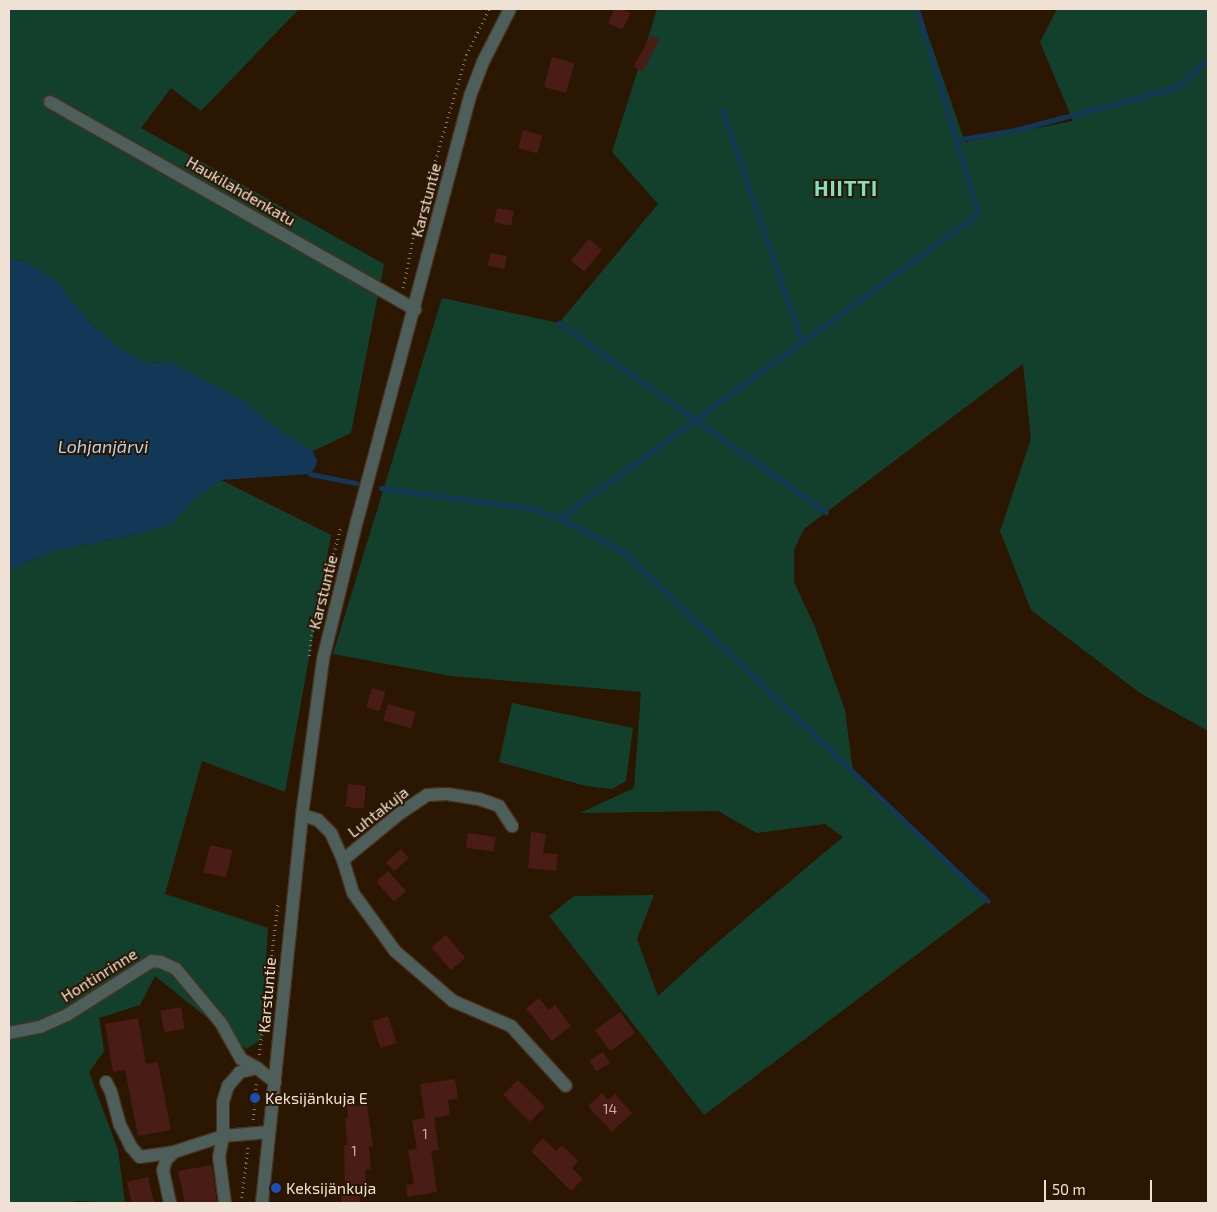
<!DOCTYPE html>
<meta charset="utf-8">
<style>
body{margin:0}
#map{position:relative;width:1217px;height:1212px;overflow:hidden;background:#2a1601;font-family:"Exo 2",sans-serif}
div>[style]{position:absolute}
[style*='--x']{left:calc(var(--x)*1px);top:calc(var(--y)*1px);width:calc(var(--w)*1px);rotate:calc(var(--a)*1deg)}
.green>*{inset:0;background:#13402d}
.water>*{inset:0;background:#133857}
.stream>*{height:4.5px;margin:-2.25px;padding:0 2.25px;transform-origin:2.25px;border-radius:2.25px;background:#133857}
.building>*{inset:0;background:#491d16;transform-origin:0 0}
.path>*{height:2.5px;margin-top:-1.25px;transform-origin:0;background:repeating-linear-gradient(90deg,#897867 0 1px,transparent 0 5px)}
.roads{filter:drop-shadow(1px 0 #46331f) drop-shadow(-1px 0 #46331f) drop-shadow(0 1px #46331f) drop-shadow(0 -1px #46331f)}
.minor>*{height:12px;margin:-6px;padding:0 6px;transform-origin:6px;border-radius:6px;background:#4e5e5a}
.dots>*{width:14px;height:14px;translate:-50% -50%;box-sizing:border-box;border:2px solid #2a1601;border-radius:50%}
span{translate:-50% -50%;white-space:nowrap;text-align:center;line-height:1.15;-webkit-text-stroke:4px #2a1601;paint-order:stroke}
.number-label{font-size:14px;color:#c6b1a4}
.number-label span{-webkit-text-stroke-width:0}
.street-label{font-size:16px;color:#efe2d4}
.poi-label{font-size:16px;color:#efe2d4}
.left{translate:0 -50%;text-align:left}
.water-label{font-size:18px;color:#b1d4f5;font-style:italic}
.district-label{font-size:21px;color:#80e0c4;font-weight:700;letter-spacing:1px}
.frame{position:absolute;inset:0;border:10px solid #efe2d4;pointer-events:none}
.scale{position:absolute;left:1044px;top:1180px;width:108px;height:22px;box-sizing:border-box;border:2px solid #efe2d4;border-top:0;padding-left:6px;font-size:15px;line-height:18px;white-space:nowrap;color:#efe2d4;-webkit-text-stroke:4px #2a1601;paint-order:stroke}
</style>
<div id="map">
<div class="green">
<div style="clip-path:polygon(9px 9px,299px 9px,201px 111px,171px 88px,141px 128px,384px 264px,351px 433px,313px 451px,277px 429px,244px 401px,170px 362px,146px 363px,121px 350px,90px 323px,57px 282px,25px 261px,9px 260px)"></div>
<div style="clip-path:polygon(657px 9px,919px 9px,965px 142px,1073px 121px,1040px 42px,1057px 9px,1208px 9px,1208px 731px,1140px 693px,1031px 610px,1000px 531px,1031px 439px,1023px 364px,804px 529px,794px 550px,794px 582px,815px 627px,845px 710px,853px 772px,988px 901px,704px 1115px,549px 916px,574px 896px,654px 895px,637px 939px,658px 996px,712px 947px,843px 837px,825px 824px,757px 833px,718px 811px,580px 813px,634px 788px,641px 692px,451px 676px,333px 654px,442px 298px,559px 323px,658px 204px,612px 152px)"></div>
<div style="clip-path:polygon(221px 480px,331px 535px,285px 792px,202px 761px,165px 894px,268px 928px,261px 1040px,246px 1049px,155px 976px,140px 1005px,99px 1018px,104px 1051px,89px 1072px,118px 1150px,125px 1203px,76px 1201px,68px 1203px,9px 1203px,9px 570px,50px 552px,142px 533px,172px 523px,193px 501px)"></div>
<div style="clip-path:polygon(512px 703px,633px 728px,626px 781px,612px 789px,586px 786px,499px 762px)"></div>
</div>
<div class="water">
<div style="clip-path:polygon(9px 260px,25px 261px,57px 282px,90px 323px,121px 350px,146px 363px,170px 362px,244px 401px,277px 429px,313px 451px,317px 461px,315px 468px,310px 474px,221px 480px,193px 501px,172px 523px,142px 533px,50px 552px,9px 570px)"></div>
</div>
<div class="stream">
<div style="--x:723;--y:110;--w:245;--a:71.2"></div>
<div style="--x:956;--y:140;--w:60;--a:-9.6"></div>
<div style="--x:1015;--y:130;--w:165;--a:-14.7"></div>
<div style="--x:1175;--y:88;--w:43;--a:-40.3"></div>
<div style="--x:559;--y:323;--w:327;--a:35.3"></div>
<div style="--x:310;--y:474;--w:47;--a:11.1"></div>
<div style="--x:381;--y:488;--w:155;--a:7.8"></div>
<div style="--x:535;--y:509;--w:27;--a:20"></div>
<div style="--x:560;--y:518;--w:72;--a:28"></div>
<div style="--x:624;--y:552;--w:504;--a:43.79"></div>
<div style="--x:560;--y:518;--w:517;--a:-36.03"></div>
<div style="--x:978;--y:214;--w:214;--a:-106.6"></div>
</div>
<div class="building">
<div style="clip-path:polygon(614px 9px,622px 9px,631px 13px,622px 30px,608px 23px)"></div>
<div style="left:651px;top:35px;width:10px;height:36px;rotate:29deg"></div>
<div style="left:552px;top:57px;width:23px;height:31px;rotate:15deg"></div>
<div style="left:523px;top:130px;width:20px;height:19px;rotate:15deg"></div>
<div style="left:497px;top:208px;width:17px;height:15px;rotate:10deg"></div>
<div style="left:589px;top:239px;width:17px;height:28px;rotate:40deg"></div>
<div style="left:490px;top:253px;width:17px;height:13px;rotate:10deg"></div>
<div style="left:372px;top:688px;width:14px;height:20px;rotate:17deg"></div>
<div style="left:388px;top:704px;width:29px;height:17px;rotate:16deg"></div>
<div style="left:348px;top:784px;width:18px;height:23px;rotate:6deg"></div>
<div style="clip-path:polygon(531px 832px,546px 834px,543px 853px,558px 854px,556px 871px,528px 868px)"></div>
<div style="left:468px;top:833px;width:28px;height:15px;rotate:8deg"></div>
<div style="left:210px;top:845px;width:23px;height:28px;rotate:13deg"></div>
<div style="left:401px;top:849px;width:12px;height:20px;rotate:48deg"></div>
<div style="left:388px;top:871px;width:27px;height:16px;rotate:48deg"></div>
<div style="left:446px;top:935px;width:30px;height:19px;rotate:50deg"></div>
<div style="clip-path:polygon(539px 998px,549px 1010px,555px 1005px,571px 1026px,552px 1041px,526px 1008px)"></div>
<div style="left:181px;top:1007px;width:22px;height:21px;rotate:80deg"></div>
<div style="left:620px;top:1012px;width:26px;height:31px;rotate:54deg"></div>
<div style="left:388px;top:1016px;width:28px;height:17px;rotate:72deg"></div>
<div style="clip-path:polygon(138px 1018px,146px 1064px,158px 1062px,171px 1130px,138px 1136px,125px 1070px,113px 1072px,105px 1024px)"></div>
<div style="left:603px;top:1052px;width:13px;height:16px;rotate:58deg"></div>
<div style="clip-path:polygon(455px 1079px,458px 1099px,448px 1100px,450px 1115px,434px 1118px,439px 1150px,431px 1151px,437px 1192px,407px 1197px,406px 1185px,414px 1184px,408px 1150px,417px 1149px,412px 1120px,425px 1118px,420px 1084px)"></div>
<div style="left:518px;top:1080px;width:38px;height:21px;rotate:45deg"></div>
<div style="clip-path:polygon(602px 1093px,608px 1100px,615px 1094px,632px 1113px,612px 1132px,588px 1106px)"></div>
<div style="clip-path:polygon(367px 1105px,373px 1147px,369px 1147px,371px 1169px,365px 1170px,367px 1190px,359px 1191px,360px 1203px,342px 1203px,340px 1191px,345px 1190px,344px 1146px,347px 1145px,345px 1118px,348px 1118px,347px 1106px)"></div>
<div style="clip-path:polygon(543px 1138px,556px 1151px,562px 1145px,578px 1161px,572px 1168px,583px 1179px,571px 1191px,531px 1151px)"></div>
<div style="clip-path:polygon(212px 1165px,217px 1203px,185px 1203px,178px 1171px)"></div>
<div style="clip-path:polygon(148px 1177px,154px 1203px,132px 1203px,127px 1182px)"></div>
</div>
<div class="path">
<div style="--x:403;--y:288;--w:56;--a:-78.7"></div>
<div style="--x:414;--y:233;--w:185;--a:-73.7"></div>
<div style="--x:466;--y:55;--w:51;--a:-63.4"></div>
<div style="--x:309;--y:656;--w:20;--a:-84"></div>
<div style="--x:311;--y:636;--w:114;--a:-74.7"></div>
<div style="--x:259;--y:1055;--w:154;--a:-82.9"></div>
<div style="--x:253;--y:1120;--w:37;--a:-85"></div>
<div style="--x:241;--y:1203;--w:58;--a:-83.1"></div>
</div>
<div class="roads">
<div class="minor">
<div style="--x:50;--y:102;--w:420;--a:29.6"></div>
<div style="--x:302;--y:815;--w:17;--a:17"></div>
<div style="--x:318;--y:820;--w:18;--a:45"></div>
<div style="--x:331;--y:833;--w:30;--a:66"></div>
<div style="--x:343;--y:860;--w:34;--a:73"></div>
<div style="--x:353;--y:893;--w:72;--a:54.1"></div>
<div style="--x:395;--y:951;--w:77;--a:40.8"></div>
<div style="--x:453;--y:1001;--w:63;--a:23.3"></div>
<div style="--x:511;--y:1026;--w:81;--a:47.5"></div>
<div style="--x:343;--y:860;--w:72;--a:-39.4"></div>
<div style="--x:399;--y:814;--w:34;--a:-34"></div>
<div style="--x:427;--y:795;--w:20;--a:-3"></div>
<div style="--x:447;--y:794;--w:32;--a:9"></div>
<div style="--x:479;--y:799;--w:21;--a:19"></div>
<div style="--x:499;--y:806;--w:24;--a:57"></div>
<div style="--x:9;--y:1033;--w:32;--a:-11"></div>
<div style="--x:40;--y:1027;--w:30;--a:-24"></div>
<div style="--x:67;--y:1015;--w:101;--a:-32.4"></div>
<div style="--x:152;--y:961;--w:9;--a:6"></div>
<div style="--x:161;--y:962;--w:17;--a:25"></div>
<div style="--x:176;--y:969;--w:70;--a:50.2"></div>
<div style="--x:221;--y:1023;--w:41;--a:60.9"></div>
<div style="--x:241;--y:1059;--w:18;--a:29"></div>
<div style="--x:257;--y:1068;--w:23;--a:38"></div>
<div style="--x:106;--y:1082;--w:11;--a:63"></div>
<div style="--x:111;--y:1092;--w:34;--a:75"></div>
<div style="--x:120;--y:1125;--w:25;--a:63"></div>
<div style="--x:131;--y:1147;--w:13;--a:48"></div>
<div style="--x:140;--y:1157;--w:34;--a:-8"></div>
<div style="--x:170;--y:1203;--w:34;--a:-102"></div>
<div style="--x:163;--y:1170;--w:10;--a:-73"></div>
<div style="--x:166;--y:1160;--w:11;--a:-45"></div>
<div style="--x:174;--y:1152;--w:52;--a:-18.1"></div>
<div style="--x:223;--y:1136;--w:46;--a:-5"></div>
<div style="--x:225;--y:1203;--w:46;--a:-97.4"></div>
<div style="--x:219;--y:1157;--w:21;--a:-79"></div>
<div style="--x:223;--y:1136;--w:34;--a:-90"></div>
<div style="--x:223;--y:1102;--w:17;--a:-73"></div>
<div style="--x:228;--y:1086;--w:18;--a:-49"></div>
<div style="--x:240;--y:1072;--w:17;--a:-13"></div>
<div style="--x:262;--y:1203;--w:390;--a:-84.1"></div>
<div style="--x:302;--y:815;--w:157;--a:-82.3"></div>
<div style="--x:323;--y:659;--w:142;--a:-76.2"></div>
<div style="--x:357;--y:521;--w:440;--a:-75.1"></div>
<div style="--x:470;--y:96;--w:36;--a:-69"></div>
<div style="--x:483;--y:62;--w:59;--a:-63"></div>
</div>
</div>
<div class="dots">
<div style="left:255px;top:1098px;background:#1a4fb4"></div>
<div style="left:276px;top:1188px;background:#1a4fb4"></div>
</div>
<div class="number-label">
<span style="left:610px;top:1109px">14</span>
<span style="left:425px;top:1134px">1</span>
<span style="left:354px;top:1151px">1</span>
</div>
<div class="street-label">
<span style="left:241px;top:191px;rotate:30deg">Haukilahdenkatu</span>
<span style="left:426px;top:200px;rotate:-75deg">Karstuntie</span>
<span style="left:323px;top:592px;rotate:-76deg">Karstuntie</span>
<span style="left:378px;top:812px;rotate:-38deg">Luhtakuja</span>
<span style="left:99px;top:975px;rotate:-32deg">Hontinrinne</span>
<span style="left:267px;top:995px;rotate:-85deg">Karstuntie</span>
</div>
<div class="poi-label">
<span class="left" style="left:265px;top:1098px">Keksijänkuja E</span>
<span class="left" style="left:286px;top:1188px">Keksijänkuja</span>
</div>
<div class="water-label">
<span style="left:103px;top:446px">Lohjanjärvi</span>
</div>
<div class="district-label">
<span style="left:846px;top:188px">HIITTI</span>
</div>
<div class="frame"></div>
<div class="scale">50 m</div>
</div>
